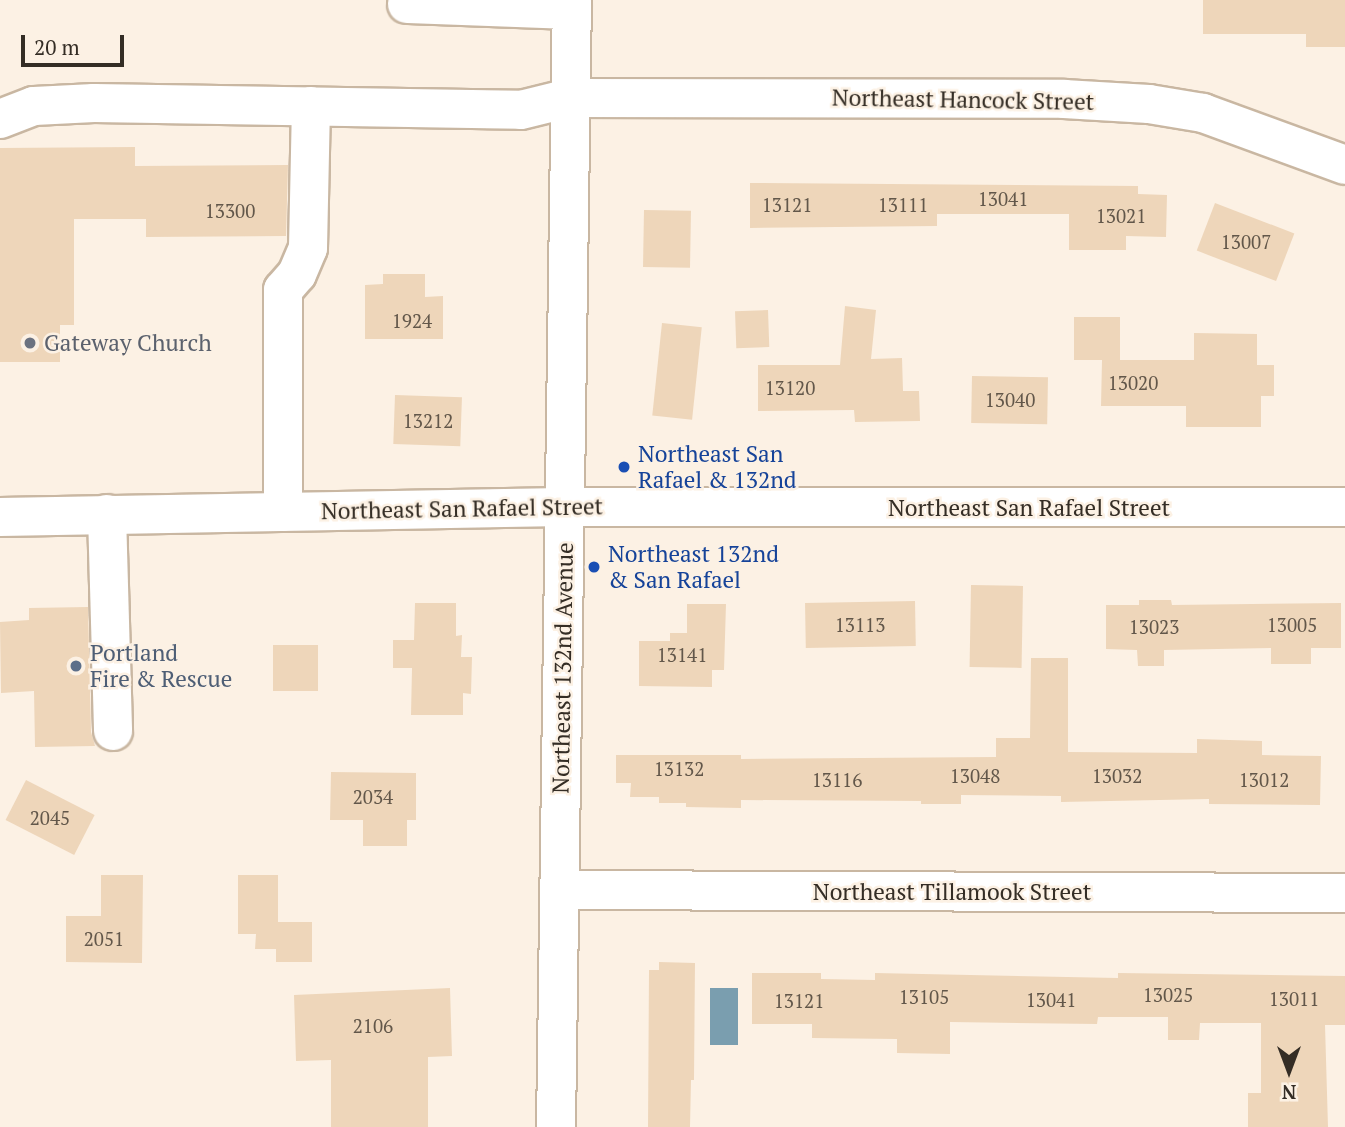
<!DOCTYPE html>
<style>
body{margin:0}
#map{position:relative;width:1345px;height:1127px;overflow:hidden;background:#fcf1e4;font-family:"PT Serif",serif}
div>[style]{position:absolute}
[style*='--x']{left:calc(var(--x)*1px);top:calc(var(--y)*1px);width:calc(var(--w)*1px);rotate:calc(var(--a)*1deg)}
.water>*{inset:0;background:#7a9eaf;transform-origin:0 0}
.building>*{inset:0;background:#eed6ba;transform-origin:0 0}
.roads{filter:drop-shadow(2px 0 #c9b7a2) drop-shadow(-2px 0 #c9b7a2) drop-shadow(0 2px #c9b7a2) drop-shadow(0 -2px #c9b7a2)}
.minor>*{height:38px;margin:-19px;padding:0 19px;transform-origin:19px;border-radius:19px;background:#fff}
.dots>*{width:19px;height:19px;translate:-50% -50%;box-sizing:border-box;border:4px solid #fcf1e4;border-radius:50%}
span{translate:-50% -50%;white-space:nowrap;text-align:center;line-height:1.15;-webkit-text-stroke:5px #fcf1e4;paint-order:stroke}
.number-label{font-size:19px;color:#62574a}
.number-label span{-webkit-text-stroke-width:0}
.street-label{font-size:23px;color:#342d25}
.worship-label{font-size:23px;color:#5b616d}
.left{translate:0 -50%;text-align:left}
.transit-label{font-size:23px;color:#164399}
.service-label{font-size:23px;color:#4e5e75}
.north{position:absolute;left:1254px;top:1036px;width:70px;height:70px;-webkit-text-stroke:5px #fcf1e4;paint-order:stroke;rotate:180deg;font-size:19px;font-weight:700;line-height:28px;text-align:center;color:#342d25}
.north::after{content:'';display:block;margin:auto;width:24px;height:32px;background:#342d25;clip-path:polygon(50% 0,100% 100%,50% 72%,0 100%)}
.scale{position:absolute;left:21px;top:35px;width:103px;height:32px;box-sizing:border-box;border:4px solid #342d25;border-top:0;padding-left:9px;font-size:21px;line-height:24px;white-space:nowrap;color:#342d25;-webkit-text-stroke:5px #fcf1e4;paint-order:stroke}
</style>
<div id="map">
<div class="water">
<div style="left:710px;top:988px;width:28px;height:57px"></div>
</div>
<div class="building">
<div style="clip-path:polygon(1203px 0,1345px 0,1345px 47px,1306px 47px,1306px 34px,1203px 34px)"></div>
<div style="clip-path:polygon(135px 147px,135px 166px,288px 165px,286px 236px,146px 237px,146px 219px,74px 219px,74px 325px,60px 325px,60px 362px,0 362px,0 148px)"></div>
<div style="clip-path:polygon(750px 183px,1138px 186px,1138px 194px,1167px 195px,1166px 237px,1126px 236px,1126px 250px,1069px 250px,1069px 214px,937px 214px,937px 226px,750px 228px)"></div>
<div style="left:1215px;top:203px;width:85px;height:51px;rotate:21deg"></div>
<div style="left:644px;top:210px;width:47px;height:57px;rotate:1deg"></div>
<div style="clip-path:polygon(383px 274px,425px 274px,425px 297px,443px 296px,443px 339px,365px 339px,365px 285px,383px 284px)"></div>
<div style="clip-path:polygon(845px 306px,876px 310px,871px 359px,902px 358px,903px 391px,919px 391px,920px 421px,855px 422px,854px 410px,758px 411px,758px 365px,840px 365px)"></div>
<div style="left:768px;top:310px;width:37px;height:33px;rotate:88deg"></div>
<div style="left:1074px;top:317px;width:46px;height:43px"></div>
<div style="left:662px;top:323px;width:40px;height:93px;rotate:6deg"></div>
<div style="clip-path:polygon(1194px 333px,1257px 334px,1257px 365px,1274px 365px,1274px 396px,1261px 396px,1261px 427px,1186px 427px,1186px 406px,1101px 406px,1102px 360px,1194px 360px)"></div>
<div style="left:972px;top:376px;width:76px;height:47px;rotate:1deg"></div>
<div style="left:395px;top:395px;width:67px;height:49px;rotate:2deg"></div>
<div style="left:971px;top:585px;width:52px;height:82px;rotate:1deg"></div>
<div style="clip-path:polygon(1139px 600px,1171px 600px,1172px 605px,1341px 603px,1341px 648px,1311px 648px,1311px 664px,1271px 664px,1271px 648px,1164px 650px,1164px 666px,1138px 666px,1137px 650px,1106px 649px,1106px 605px,1139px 605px)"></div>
<div style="left:915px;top:601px;width:45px;height:110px;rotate:89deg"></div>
<div style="clip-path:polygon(415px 603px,456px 603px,456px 636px,462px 635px,461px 657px,472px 657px,471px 694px,463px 693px,463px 715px,411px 715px,412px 668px,393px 668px,393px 640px,414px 640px)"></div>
<div style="clip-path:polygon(687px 604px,726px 604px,724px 670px,712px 670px,712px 687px,639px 686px,639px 641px,670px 641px,670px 633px,687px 633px)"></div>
<div style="clip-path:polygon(88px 607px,91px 732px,95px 746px,35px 747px,34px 691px,1px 693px,0 622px,29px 620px,29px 608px)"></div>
<div style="left:273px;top:645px;width:45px;height:46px"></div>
<div style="clip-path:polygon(1031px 658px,1068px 658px,1068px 752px,1197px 753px,1197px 739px,1262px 741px,1262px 755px,1321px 756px,1320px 805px,1209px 804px,1209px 799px,1061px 802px,1061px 796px,961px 795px,961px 804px,921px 804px,921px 801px,741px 800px,741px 808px,686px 807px,686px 803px,659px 803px,659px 797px,630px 797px,631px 783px,616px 783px,616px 755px,741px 755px,741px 759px,996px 757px,996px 738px,1030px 738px)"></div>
<div style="clip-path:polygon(331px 772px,416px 773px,416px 820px,407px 820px,407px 846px,363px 846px,363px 820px,330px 820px)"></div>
<div style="left:26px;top:780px;width:77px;height:45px;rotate:27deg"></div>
<div style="clip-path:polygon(101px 875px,143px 875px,142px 963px,66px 962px,66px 916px,101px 916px)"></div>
<div style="clip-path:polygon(238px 875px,278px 875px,278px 922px,312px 922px,312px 962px,276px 962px,276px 949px,255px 949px,256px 934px,238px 934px)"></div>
<div style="clip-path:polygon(659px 962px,695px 963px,694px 1080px,691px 1080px,690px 1127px,648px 1127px,649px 970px,659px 970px)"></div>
<div style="clip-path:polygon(752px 973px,821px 973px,821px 979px,875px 980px,875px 973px,1118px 978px,1118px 973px,1345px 976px,1345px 1025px,1325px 1025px,1328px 1127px,1248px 1127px,1248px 1093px,1261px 1093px,1261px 1023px,1200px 1023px,1199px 1040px,1168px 1040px,1168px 1017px,1098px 1017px,1097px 1024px,950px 1022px,950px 1054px,897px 1053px,897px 1039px,812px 1038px,812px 1024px,752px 1024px)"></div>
<div style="clip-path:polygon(450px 988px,452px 1056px,428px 1057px,428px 1127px,331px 1127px,331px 1060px,296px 1061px,294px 995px)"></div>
</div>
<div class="roads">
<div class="minor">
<div style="--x:407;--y:4;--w:165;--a:2.1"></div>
<div style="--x:0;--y:119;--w:36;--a:-21"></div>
<div style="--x:34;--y:106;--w:60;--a:-2.9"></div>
<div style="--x:94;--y:103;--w:427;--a:0.9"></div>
<div style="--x:521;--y:110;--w:50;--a:-13.8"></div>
<div style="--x:570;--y:98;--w:494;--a:0.1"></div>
<div style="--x:1064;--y:99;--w:85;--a:3.4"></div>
<div style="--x:1149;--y:104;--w:55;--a:9.5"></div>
<div style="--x:1203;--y:113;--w:151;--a:20.1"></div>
<div style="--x:283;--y:512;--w:222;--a:-90"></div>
<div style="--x:283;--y:290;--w:21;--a:-49"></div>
<div style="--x:297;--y:274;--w:28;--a:-67"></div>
<div style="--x:308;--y:248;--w:142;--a:-88.8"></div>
<div style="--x:107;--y:514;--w:217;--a:88.4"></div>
<div style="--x:0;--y:517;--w:564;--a:-1.02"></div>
<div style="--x:564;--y:507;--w:781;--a:0"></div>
<div style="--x:560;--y:890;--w:785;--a:0.22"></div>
<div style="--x:556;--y:1127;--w:1127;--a:-89.19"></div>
</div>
</div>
<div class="dots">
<div style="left:30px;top:343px;background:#6b7280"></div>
<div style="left:624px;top:467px;background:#1a4fb4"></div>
<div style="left:594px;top:567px;background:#1a4fb4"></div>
<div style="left:76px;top:666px;background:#5c6f8a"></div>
</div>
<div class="number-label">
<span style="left:1003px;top:199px">13041</span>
<span style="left:787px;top:205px">13121</span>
<span style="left:903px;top:205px">13111</span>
<span style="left:230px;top:211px">13300</span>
<span style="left:1121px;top:216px">13021</span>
<span style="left:1246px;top:242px">13007</span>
<span style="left:412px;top:321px">1924</span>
<span style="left:1133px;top:383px">13020</span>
<span style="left:790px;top:388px">13120</span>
<span style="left:1010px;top:400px">13040</span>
<span style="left:428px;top:421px">13212</span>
<span style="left:860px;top:625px">13113</span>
<span style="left:1292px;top:625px">13005</span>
<span style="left:1154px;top:627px">13023</span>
<span style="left:682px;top:655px">13141</span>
<span style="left:679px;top:769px">13132</span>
<span style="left:975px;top:776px">13048</span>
<span style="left:1117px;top:776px">13032</span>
<span style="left:837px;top:780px">13116</span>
<span style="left:1264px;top:780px">13012</span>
<span style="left:373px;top:797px">2034</span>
<span style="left:50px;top:818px">2045</span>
<span style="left:104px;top:939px">2051</span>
<span style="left:1168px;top:995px">13025</span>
<span style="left:924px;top:997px">13105</span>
<span style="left:1294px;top:999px">13011</span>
<span style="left:1051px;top:1000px">13041</span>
<span style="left:799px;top:1001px">13121</span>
<span style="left:373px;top:1026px">2106</span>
</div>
<div class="street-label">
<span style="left:963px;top:100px;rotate:1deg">Northeast Hancock Street</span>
<span style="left:1029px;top:508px">Northeast San Rafael Street</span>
<span style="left:462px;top:509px;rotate:-1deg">Northeast San Rafael Street</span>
<span style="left:563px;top:668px;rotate:-89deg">Northeast 132nd Avenue</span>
<span style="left:952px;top:892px">Northeast Tillamook Street</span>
</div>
<div class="worship-label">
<span class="left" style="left:44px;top:343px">Gateway Church</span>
</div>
<div class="transit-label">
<span class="left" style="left:638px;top:467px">Northeast San<br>Rafael &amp; 132nd</span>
<span class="left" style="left:608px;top:567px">Northeast 132nd<br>&amp; San Rafael</span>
</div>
<div class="service-label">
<span class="left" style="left:90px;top:666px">Portland<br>Fire &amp; Rescue</span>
</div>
<div class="north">N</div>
<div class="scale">20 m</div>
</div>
